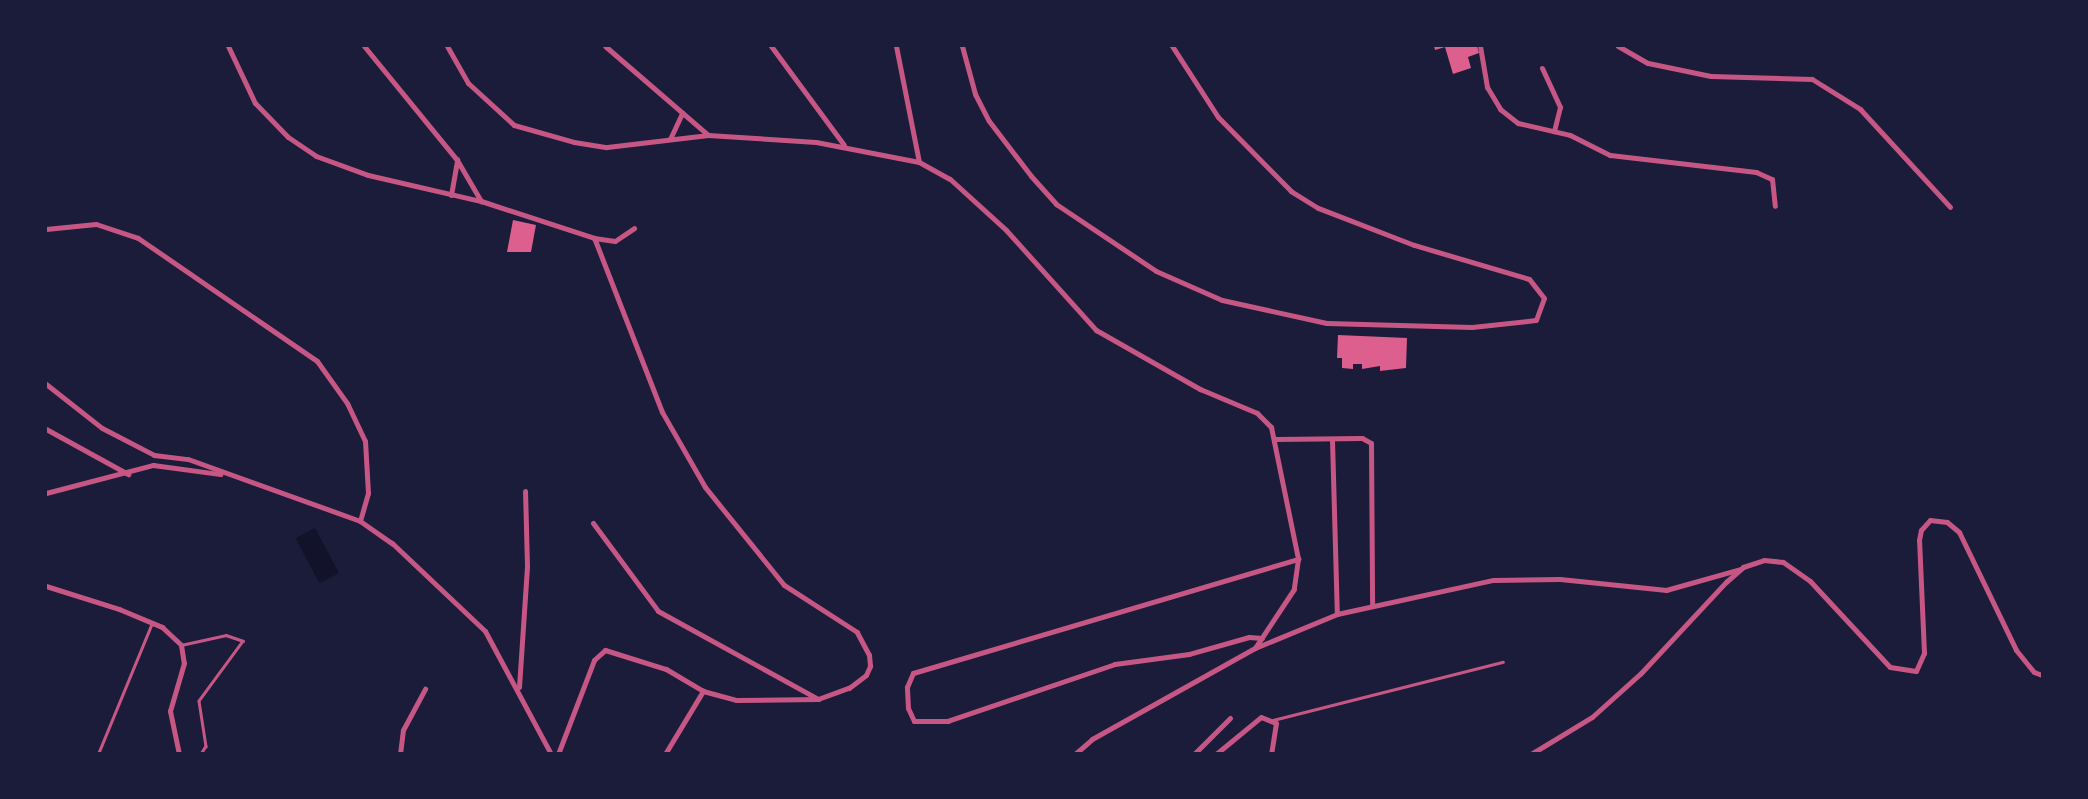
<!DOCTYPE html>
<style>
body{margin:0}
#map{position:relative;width:2088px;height:799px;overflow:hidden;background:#1b1b3a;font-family:Quicksand,sans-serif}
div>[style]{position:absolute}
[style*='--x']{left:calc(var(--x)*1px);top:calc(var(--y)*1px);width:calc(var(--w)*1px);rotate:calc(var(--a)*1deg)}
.water>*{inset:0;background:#12122b;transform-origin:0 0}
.building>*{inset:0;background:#dd5f8e}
.service>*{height:2.5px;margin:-1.25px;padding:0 1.25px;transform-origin:1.25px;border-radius:1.25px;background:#c65784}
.minor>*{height:5px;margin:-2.5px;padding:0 2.5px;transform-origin:2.5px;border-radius:2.5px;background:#c65784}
span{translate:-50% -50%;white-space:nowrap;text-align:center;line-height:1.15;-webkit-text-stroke:5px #1b1b3a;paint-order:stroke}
.frame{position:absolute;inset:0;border:47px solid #1b1b3a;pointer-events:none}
</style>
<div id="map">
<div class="water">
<div style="left:315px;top:528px;width:51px;height:22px;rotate:62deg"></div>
</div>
<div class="building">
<div style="clip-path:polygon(1434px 46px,1477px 46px,1479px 53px,1468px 57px,1471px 68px,1453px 74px,1445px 47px,1435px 50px)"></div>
<div style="clip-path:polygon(513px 220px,536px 225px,531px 252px,507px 252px)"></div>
<div style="clip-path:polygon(1338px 335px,1407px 338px,1406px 368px,1380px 371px,1380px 366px,1362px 369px,1362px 364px,1353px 364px,1353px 369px,1342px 368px,1342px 358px,1337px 358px)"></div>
</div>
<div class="service">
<div style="--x:181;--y:645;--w:46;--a:-12.5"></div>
<div style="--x:226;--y:635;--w:18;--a:19"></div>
<div style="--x:243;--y:641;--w:74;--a:126.3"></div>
<div style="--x:199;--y:701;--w:46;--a:81.2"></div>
<div style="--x:206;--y:746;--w:9;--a:122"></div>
<div style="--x:1273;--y:720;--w:237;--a:-14.2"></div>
<div style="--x:98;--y:754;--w:142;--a:-67.6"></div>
</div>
<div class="minor">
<div style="--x:228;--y:46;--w:63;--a:64.7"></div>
<div style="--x:255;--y:103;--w:47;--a:45.9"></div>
<div style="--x:288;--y:137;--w:34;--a:34"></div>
<div style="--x:316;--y:156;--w:55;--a:20.1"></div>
<div style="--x:368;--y:175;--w:116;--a:13"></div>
<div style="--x:481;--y:201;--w:119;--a:18.1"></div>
<div style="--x:594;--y:238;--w:21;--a:8"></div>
<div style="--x:615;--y:241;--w:23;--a:-34"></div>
<div style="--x:364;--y:46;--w:147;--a:50.8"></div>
<div style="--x:457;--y:160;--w:48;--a:59.7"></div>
<div style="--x:447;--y:46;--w:43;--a:60.4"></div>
<div style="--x:468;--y:83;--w:62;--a:42.4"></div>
<div style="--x:514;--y:125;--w:62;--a:15.8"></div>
<div style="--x:574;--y:142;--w:33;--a:9"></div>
<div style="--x:607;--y:147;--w:102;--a:-6.8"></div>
<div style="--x:708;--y:135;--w:108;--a:3.7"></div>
<div style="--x:816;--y:142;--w:105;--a:11"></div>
<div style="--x:919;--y:162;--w:35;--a:29"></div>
<div style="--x:950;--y:179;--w:76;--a:42.3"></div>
<div style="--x:1006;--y:230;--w:135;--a:48"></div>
<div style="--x:1096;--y:330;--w:120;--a:29.6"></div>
<div style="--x:1200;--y:389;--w:62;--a:22.8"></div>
<div style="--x:1257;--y:413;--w:20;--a:45"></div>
<div style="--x:1271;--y:427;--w:135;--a:78.4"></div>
<div style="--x:1298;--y:559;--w:30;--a:98"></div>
<div style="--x:1294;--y:589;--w:71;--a:123.5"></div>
<div style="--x:605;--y:46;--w:136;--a:40.8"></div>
<div style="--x:771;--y:46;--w:123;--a:53.6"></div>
<div style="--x:896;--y:46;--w:118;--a:78.8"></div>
<div style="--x:962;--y:46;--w:50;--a:74.8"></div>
<div style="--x:975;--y:94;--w:30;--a:63"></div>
<div style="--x:989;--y:121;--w:69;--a:52.6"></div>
<div style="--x:1031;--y:176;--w:38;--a:48"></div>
<div style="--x:1056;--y:204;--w:120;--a:33.8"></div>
<div style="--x:1156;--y:271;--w:72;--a:23.7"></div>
<div style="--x:1222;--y:300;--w:107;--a:12.4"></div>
<div style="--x:1327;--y:323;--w:145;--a:1.6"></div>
<div style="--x:1472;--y:327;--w:64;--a:-6.2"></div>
<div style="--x:1536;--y:320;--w:23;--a:-70"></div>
<div style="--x:1544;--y:298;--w:24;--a:-128"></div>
<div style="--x:1529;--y:279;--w:120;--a:-163.5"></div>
<div style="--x:1414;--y:245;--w:103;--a:-158.9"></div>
<div style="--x:1318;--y:208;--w:32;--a:-148"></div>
<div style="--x:1291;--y:191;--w:104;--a:-134.6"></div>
<div style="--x:1218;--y:117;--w:85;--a:-122.9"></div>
<div style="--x:1480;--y:46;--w:42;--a:80.3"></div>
<div style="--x:1487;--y:87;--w:26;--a:59"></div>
<div style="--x:1500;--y:109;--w:23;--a:38"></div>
<div style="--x:1518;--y:123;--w:53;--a:13"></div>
<div style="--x:1570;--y:135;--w:45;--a:26.6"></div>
<div style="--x:1610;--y:155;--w:147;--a:6.6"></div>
<div style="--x:1756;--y:172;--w:17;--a:24"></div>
<div style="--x:1772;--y:179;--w:27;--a:84"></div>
<div style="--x:1618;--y:46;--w:34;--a:30"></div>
<div style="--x:1648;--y:63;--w:64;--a:11.7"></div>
<div style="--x:1711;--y:76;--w:101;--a:1.7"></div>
<div style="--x:1812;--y:79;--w:57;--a:32"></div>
<div style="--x:1860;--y:109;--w:133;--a:47.4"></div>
<div style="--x:1542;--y:68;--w:43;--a:65.2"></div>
<div style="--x:1560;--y:107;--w:25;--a:104"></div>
<div style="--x:670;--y:139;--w:29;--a:-65"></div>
<div style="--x:451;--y:195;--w:36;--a:-80"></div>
<div style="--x:46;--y:229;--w:50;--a:-5.7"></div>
<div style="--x:96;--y:224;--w:44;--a:18.4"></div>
<div style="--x:138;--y:238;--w:217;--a:34.5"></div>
<div style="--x:317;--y:361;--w:52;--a:54.5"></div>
<div style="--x:347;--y:403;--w:42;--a:64.7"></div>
<div style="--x:365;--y:441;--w:52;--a:86.7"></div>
<div style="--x:368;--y:493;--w:29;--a:106"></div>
<div style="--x:46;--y:384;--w:71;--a:38.2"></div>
<div style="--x:102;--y:428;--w:59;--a:27.4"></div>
<div style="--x:154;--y:455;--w:34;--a:7"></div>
<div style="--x:188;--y:459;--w:183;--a:19.8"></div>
<div style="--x:360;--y:521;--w:39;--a:35"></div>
<div style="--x:392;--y:543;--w:128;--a:43.4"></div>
<div style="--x:485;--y:631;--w:140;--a:61.8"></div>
<div style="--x:46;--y:429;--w:94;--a:28.8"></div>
<div style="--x:1276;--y:439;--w:86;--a:-0.7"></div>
<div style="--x:1362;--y:438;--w:10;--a:29"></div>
<div style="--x:1371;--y:443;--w:162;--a:89.6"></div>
<div style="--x:1332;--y:440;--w:174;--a:88.4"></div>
<div style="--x:46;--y:493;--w:111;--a:-14.7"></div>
<div style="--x:153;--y:465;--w:68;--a:7.7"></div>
<div style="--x:593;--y:523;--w:109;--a:53.5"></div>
<div style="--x:658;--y:611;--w:183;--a:28.8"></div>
<div style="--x:46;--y:586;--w:77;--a:17.5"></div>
<div style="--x:119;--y:609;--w:47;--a:22.7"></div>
<div style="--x:162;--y:627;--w:26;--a:43"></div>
<div style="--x:181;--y:645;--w:18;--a:81"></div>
<div style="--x:184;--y:663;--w:50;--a:106.3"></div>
<div style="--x:170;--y:711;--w:44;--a:78.2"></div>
<div style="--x:1262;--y:638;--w:13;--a:-176"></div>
<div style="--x:1249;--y:637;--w:62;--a:164.2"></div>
<div style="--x:1189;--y:654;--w:75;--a:172.3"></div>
<div style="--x:1115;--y:664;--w:176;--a:161.2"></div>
<div style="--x:948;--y:721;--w:34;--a:180"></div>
<div style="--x:914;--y:721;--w:14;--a:-115"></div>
<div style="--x:908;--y:708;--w:21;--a:-93"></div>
<div style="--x:907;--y:687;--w:15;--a:-67"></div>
<div style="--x:913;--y:673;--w:402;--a:-16.5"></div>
<div style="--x:519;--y:687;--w:121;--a:-86.2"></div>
<div style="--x:527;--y:566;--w:75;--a:-91.5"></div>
<div style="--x:400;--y:754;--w:24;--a:-83"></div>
<div style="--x:403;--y:730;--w:47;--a:-61.8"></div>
<div style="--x:558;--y:754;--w:101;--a:-69"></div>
<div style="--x:594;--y:660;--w:15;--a:-42"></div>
<div style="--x:605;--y:650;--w:64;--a:17.3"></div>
<div style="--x:666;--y:669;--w:43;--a:30.7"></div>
<div style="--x:703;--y:691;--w:34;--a:15"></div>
<div style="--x:736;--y:700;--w:82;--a:-0.7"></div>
<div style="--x:818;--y:699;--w:33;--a:-20"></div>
<div style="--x:849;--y:688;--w:21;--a:-37"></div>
<div style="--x:866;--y:675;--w:10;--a:-66"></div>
<div style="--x:870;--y:666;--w:11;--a:-95"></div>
<div style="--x:869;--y:655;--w:26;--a:-118"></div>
<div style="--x:857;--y:632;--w:87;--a:-147.2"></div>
<div style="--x:784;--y:585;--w:126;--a:-128.9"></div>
<div style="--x:705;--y:487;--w:86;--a:-119.8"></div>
<div style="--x:662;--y:412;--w:187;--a:-111.3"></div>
<div style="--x:665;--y:754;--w:74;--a:-58.9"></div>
<div style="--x:1075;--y:754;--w:23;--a:-41"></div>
<div style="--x:1092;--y:739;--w:187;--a:-29.2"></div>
<div style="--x:1255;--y:648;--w:89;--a:-22.5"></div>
<div style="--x:1337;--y:614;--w:160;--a:-12.3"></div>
<div style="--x:1493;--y:580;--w:67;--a:-0.9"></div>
<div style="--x:1560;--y:579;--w:107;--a:5.9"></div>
<div style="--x:1666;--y:590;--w:77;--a:-15.8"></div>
<div style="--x:1194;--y:754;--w:51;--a:-45"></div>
<div style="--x:1216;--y:754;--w:58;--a:-39.4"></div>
<div style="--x:1261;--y:717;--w:16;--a:22"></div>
<div style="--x:1276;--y:723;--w:31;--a:99"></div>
<div style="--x:1531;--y:754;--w:71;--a:-31.2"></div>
<div style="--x:1592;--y:717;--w:66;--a:-41.9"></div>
<div style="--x:1641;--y:673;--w:125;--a:-47"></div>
<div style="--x:1726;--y:582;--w:23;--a:-41"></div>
<div style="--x:1743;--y:567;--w:22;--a:-18"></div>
<div style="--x:1764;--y:560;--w:19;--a:6"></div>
<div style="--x:1783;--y:562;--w:33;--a:35"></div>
<div style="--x:1810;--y:581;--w:117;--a:47.1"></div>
<div style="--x:1890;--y:667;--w:26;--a:9"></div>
<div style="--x:1916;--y:671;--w:20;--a:-66"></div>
<div style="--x:1924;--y:653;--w:113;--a:-92.5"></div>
<div style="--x:1919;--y:540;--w:10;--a:-79"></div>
<div style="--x:1921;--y:530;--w:13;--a:-48"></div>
<div style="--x:1930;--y:520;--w:17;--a:7"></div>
<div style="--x:1947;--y:522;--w:16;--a:40"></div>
<div style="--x:1959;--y:532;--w:131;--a:64.2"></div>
<div style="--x:2016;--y:650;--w:28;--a:51"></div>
<div style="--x:2034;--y:672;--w:9;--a:21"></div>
</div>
<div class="frame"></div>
</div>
